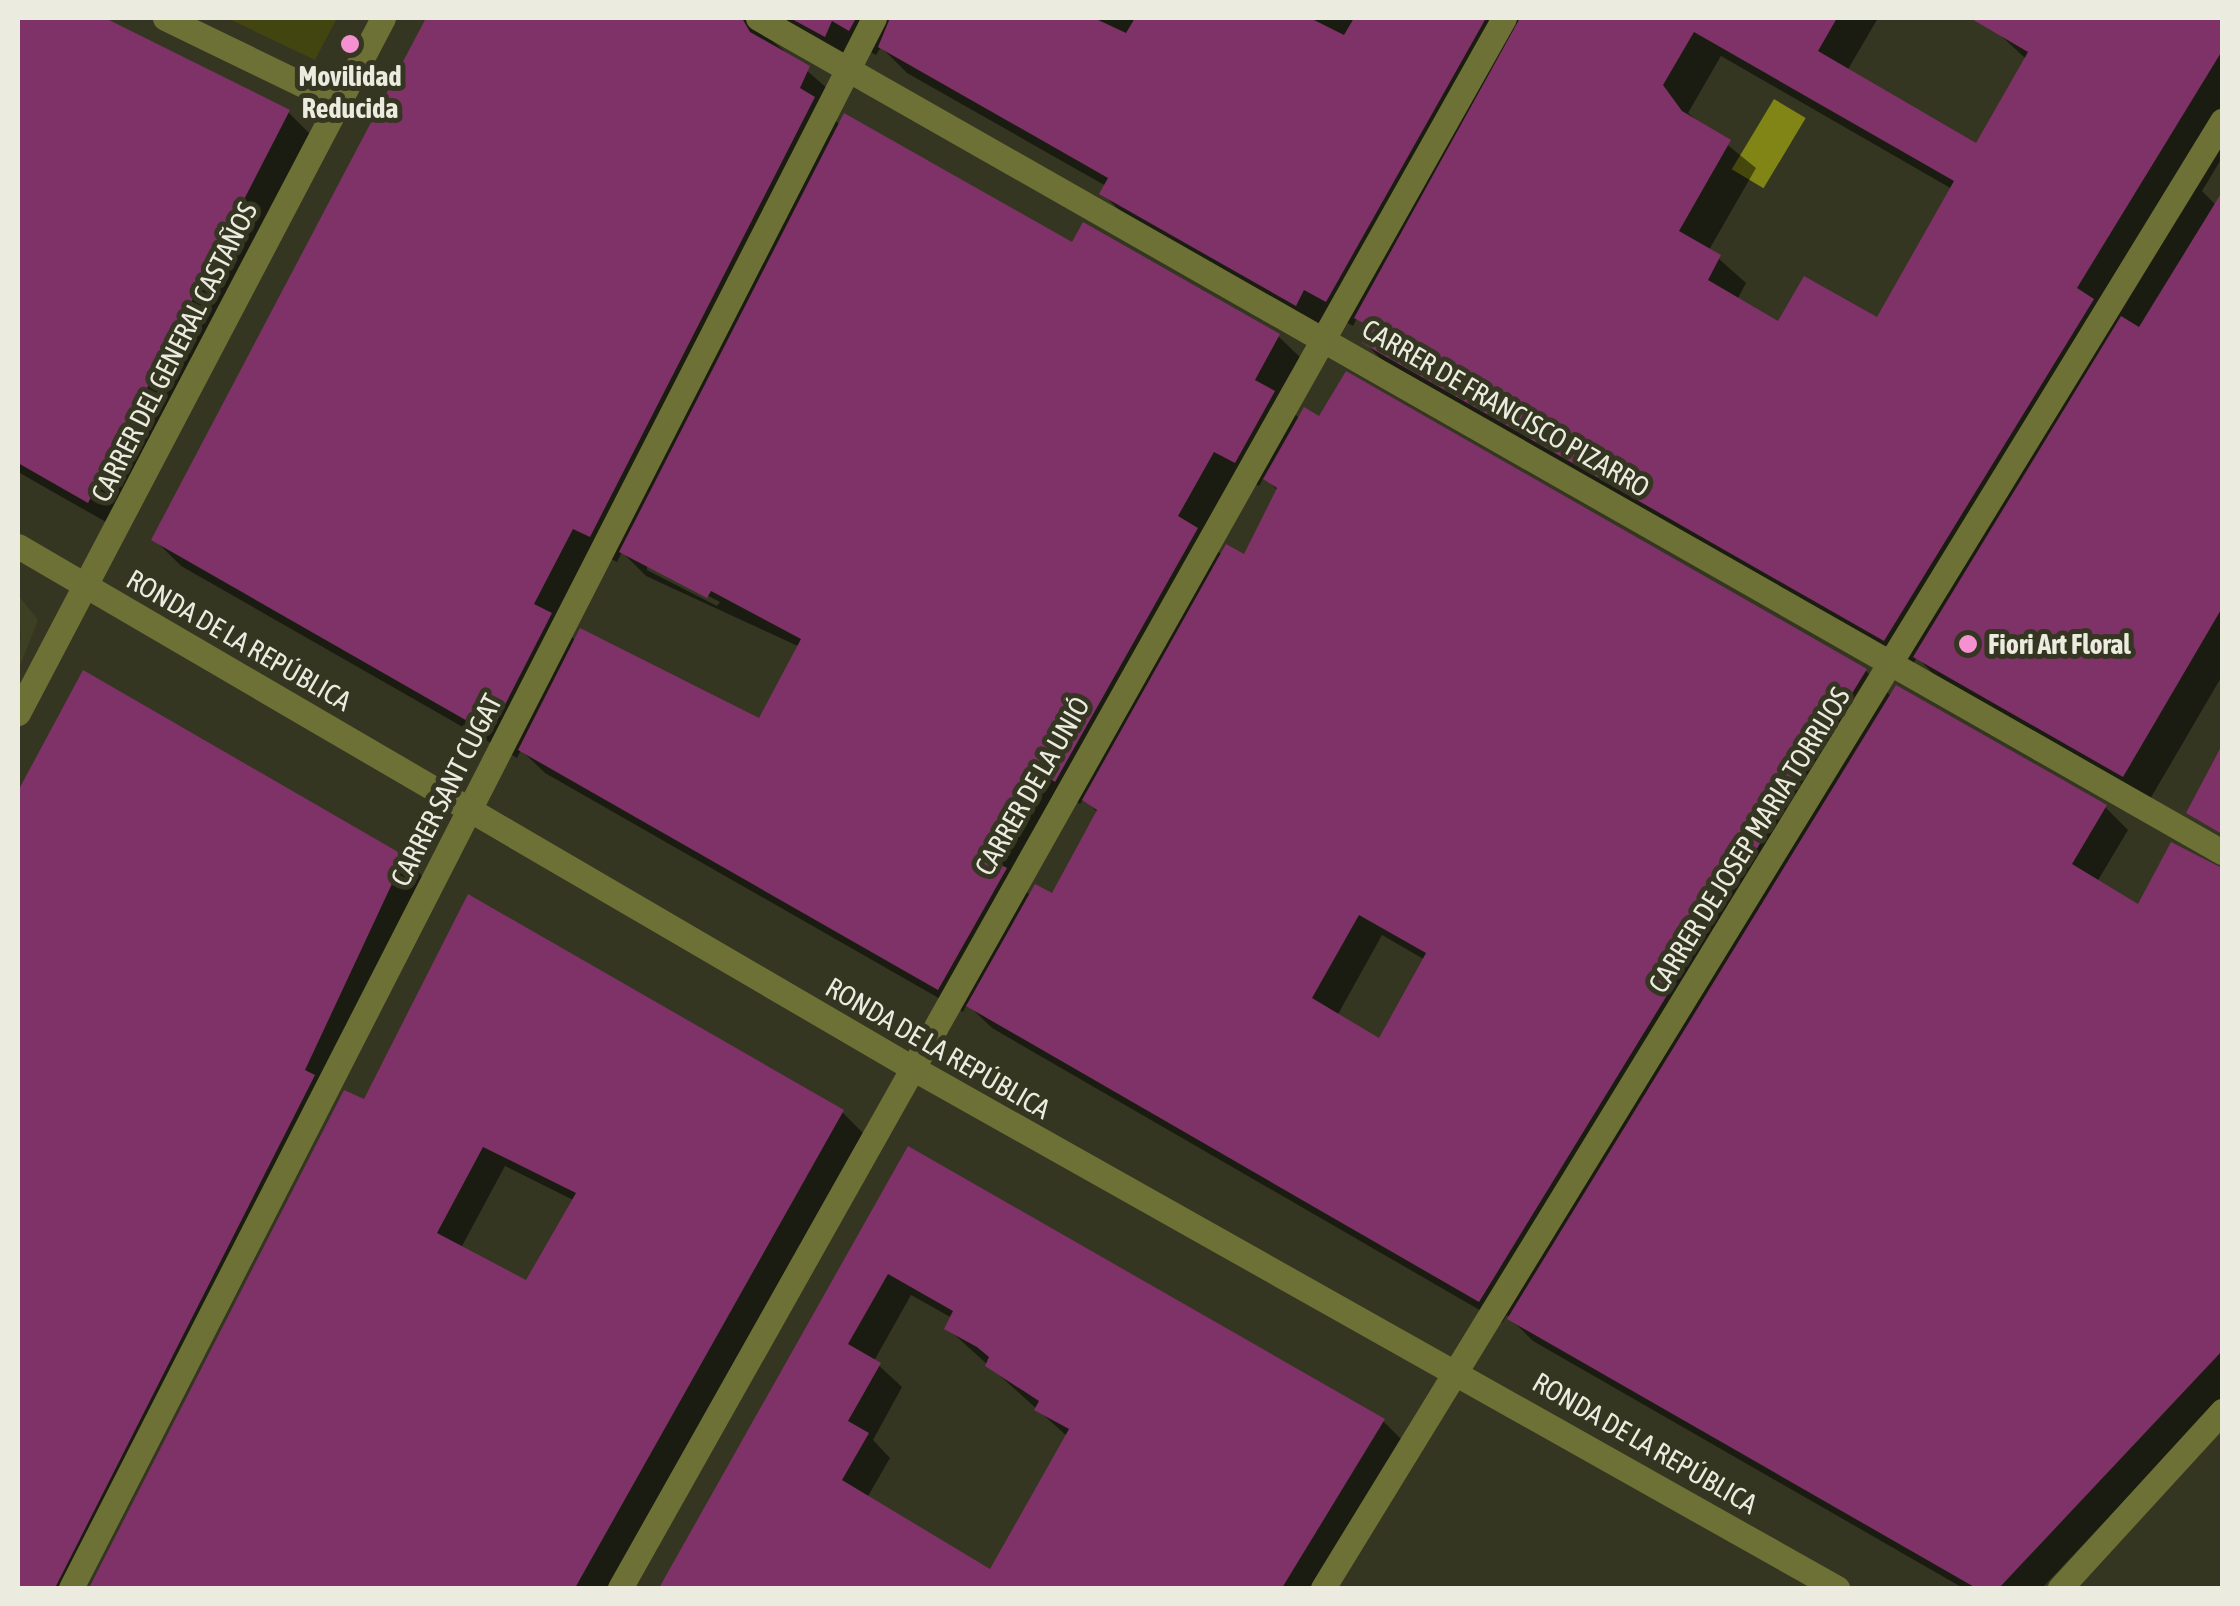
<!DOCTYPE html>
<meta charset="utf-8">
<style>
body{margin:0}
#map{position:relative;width:2240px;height:1606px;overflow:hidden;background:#343621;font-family:"Asap Condensed",sans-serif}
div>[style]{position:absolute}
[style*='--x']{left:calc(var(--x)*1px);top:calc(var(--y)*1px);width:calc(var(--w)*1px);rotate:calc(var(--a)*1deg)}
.built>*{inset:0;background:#3e4024}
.green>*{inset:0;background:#434510}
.water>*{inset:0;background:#818515;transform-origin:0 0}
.shadow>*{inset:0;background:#0007}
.building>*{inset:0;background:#7f3267}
.pedestrian>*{height:25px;margin:-12.5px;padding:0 12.5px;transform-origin:12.5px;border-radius:12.5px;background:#6e7135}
.minor>*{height:25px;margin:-12.5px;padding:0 12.5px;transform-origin:12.5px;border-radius:12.5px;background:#6e7135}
.tertiary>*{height:25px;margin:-12.5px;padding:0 12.5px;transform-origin:12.5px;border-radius:12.5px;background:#6e7135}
.dots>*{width:28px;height:28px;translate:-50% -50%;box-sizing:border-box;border:5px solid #343621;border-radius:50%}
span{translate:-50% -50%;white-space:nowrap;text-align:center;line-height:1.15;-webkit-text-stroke:10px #343621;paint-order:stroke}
.poi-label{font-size:28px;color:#ebecdf;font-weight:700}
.left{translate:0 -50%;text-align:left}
.street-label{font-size:28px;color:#ebecdf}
.frame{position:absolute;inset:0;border:20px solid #ebecdf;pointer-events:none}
</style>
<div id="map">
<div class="built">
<div style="clip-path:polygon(18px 595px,38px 620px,18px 671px,21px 637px)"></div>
</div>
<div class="green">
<div style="clip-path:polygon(227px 18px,337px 18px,315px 60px)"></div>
</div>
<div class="water">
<div style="left:1774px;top:99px;width:37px;height:82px;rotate:31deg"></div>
</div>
<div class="shadow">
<div style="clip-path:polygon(18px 18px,98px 18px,288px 112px,313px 137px,113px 526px,18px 472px)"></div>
<div style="clip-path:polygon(evenodd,428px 18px,1878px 18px,1847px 71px,1977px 146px,2026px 59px,1995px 30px,2003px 18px,2222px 18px,2222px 158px,2202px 191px,2217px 206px,2222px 198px,2222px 676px,2149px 801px,1941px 682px,1917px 657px,1912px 666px,1391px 369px,1365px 343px,1371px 331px,1357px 318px,1353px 326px,1331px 314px,1323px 330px,1129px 220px,1102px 193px,1106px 186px,907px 73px,881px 47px,876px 55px,859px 46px,852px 62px,769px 38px,835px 95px,827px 112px,840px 125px,1073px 245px,1278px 336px,1303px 360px,1281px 400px,1300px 419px,1866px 671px,1891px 696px,2105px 807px,2128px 830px,2097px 882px,2139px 908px,2161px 865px,2222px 900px,2222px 1429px,2207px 1414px,2042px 1588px,1963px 1588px,1533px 1341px,1507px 1315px,1502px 1323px,992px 1028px,967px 1004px,963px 1012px,545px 773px,521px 750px,517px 758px,181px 566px,154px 539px,428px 18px,1721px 56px,1952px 189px,1878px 321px,1779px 325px,1737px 300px,1746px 283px,1709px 250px,1756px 168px,1688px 113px,1721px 56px,428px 18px,1239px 474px,1259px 486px,1264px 477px,1278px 491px,1245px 557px,1223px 556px,1203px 537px,1239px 474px,428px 18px,622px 552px,646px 576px,800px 647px,760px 722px,576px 641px,562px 627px,600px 553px,617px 562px,622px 552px,428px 18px,647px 564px,720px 602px,717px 606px,647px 570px,647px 564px,428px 18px,1060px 791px,1080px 804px,1084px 798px,1098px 813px,1053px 896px,1031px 896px,1011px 877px,1060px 791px,428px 18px,1382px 935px,1425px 960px,1379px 1042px,1337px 1016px,1382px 935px)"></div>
<div style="clip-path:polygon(84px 674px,404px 858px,425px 879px,84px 1588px,18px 1588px,18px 799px)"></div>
<div style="clip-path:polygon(evenodd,345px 1093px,365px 1102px,842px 1112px,863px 1133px,607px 1588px,92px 1588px,345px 1093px,505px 1166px,575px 1201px,527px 1283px,461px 1248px,505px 1166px)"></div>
<div style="clip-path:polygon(evenodd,909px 1149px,1383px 1421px,1406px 1444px,1318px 1588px,660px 1588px,909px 1149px,911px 1295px,952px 1318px,947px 1328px,1068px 1437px,991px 1572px,867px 1498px,890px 1458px,873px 1440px,902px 1387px,874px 1361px,911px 1295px)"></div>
</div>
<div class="building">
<div style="clip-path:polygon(18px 18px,105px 18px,290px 110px,88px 503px,18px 463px)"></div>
<div style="clip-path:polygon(426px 18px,742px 18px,750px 32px,810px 66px,800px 88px,815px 97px,590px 537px,573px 529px,534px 604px,552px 613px,490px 734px,151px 540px)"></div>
<div style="clip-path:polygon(790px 18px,856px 18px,849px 31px,832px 21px,825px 37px)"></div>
<div style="clip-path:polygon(890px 18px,1094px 18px,1126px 33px,1135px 18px,1310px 18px,1344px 35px,1354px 18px,1486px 18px,1326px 302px,1304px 290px,1296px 306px,1099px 194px,1108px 178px,878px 47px)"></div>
<div style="clip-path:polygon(evenodd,1520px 18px,1837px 18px,1818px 51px,1976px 143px,2028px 52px,1970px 18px,2222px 18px,2222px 51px,2077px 288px,2094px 299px,1884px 641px,1362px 343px,1370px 327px,1354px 318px,1520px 18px,1694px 32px,1954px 181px,1877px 317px,1804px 276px,1778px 321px,1708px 280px,1721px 255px,1679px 231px,1731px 140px,1682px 111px,1663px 85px,1694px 32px)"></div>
<div style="clip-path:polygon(844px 113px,1072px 242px,1083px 222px,1280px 334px,1255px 380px,1275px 391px,1235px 463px,1214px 452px,1178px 516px,1198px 528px,1055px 782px,1035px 769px,985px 857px,1007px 868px,938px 990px,518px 750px,580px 628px,759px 718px,801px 639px,711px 591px,707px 598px,619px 552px)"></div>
<div style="clip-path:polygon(2222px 192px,2222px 608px,2123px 777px,1913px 657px,2121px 316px,2139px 327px)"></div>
<div style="clip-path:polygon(evenodd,1346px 371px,1867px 669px,1479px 1302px,966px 1006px,1035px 884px,1052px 893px,1097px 810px,1082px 800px,1226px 544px,1244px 554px,1277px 488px,1263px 479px,1304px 407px,1319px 416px,1346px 371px,1359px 915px,1426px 953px,1379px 1038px,1312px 998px,1359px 915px)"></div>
<div style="clip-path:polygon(83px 670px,405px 856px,305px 1070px,315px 1075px,55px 1588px,18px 1588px,18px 791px)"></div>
<div style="clip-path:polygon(1896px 685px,2107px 805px,2072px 864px,2138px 904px,2171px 842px,2222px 868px,2222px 1351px,1999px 1588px,1976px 1588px,1507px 1319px)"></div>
<div style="clip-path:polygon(2222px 745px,2222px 834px,2186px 813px)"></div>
<div style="clip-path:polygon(evenodd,468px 894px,844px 1110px,575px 1588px,89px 1588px,344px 1090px,364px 1099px,468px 894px,483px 1147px,576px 1193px,526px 1280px,437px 1233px,483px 1147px)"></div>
<div style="clip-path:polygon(evenodd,908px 1146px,1385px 1419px,1282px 1588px,659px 1588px,908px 1146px,888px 1274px,953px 1311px,944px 1329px,977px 1347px,989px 1357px,985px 1366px,1039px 1401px,1034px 1410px,1069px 1429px,990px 1569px,842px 1480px,869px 1433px,848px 1421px,881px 1363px,848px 1344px,888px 1274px)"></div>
</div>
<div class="pedestrian">
<div style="--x:165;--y:18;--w:191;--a:25.8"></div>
</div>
<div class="minor">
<div style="--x:758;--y:18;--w:1685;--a:29.67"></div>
<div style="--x:18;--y:713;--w:785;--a:-62.29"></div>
<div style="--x:71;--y:1588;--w:1763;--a:-62.91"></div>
<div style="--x:620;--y:1588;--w:1802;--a:-60.62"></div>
<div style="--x:1323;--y:1588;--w:1721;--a:-58.5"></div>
<div style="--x:2060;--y:1588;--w:240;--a:-47.5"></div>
</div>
<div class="tertiary">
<div style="--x:18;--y:546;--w:1032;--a:30.27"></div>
<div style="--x:909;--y:1066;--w:1065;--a:29.36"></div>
</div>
<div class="dots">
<div style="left:350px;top:44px;background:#f591d1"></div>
<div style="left:1968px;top:644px;background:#f591d1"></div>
</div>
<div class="poi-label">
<span style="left:350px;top:92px">Movilidad<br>Reducida</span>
<span class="left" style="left:1988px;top:644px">Fiori Art Floral</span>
</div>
<div class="street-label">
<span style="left:174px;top:352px;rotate:-63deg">CARRER DEL GENERAL CASTAÑOS</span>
<span style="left:1506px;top:408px;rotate:30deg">CARRER DE FRANCISCO PIZARRO</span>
<span style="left:239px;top:640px;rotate:30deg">RONDA DE LA REPÚBLICA</span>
<span style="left:1032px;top:786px;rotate:-60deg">CARRER DE LA UNIÓ</span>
<span style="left:446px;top:790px;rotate:-63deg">CARRER SANT CUGAT</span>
<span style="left:1749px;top:840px;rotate:-58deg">CARRER DE JOSEP MARIA TORRIJOS</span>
<span style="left:938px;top:1048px;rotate:30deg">RONDA DE LA REPÚBLICA</span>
<span style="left:1645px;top:1443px;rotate:30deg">RONDA DE LA REPÚBLICA</span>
</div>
<div class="frame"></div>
</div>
